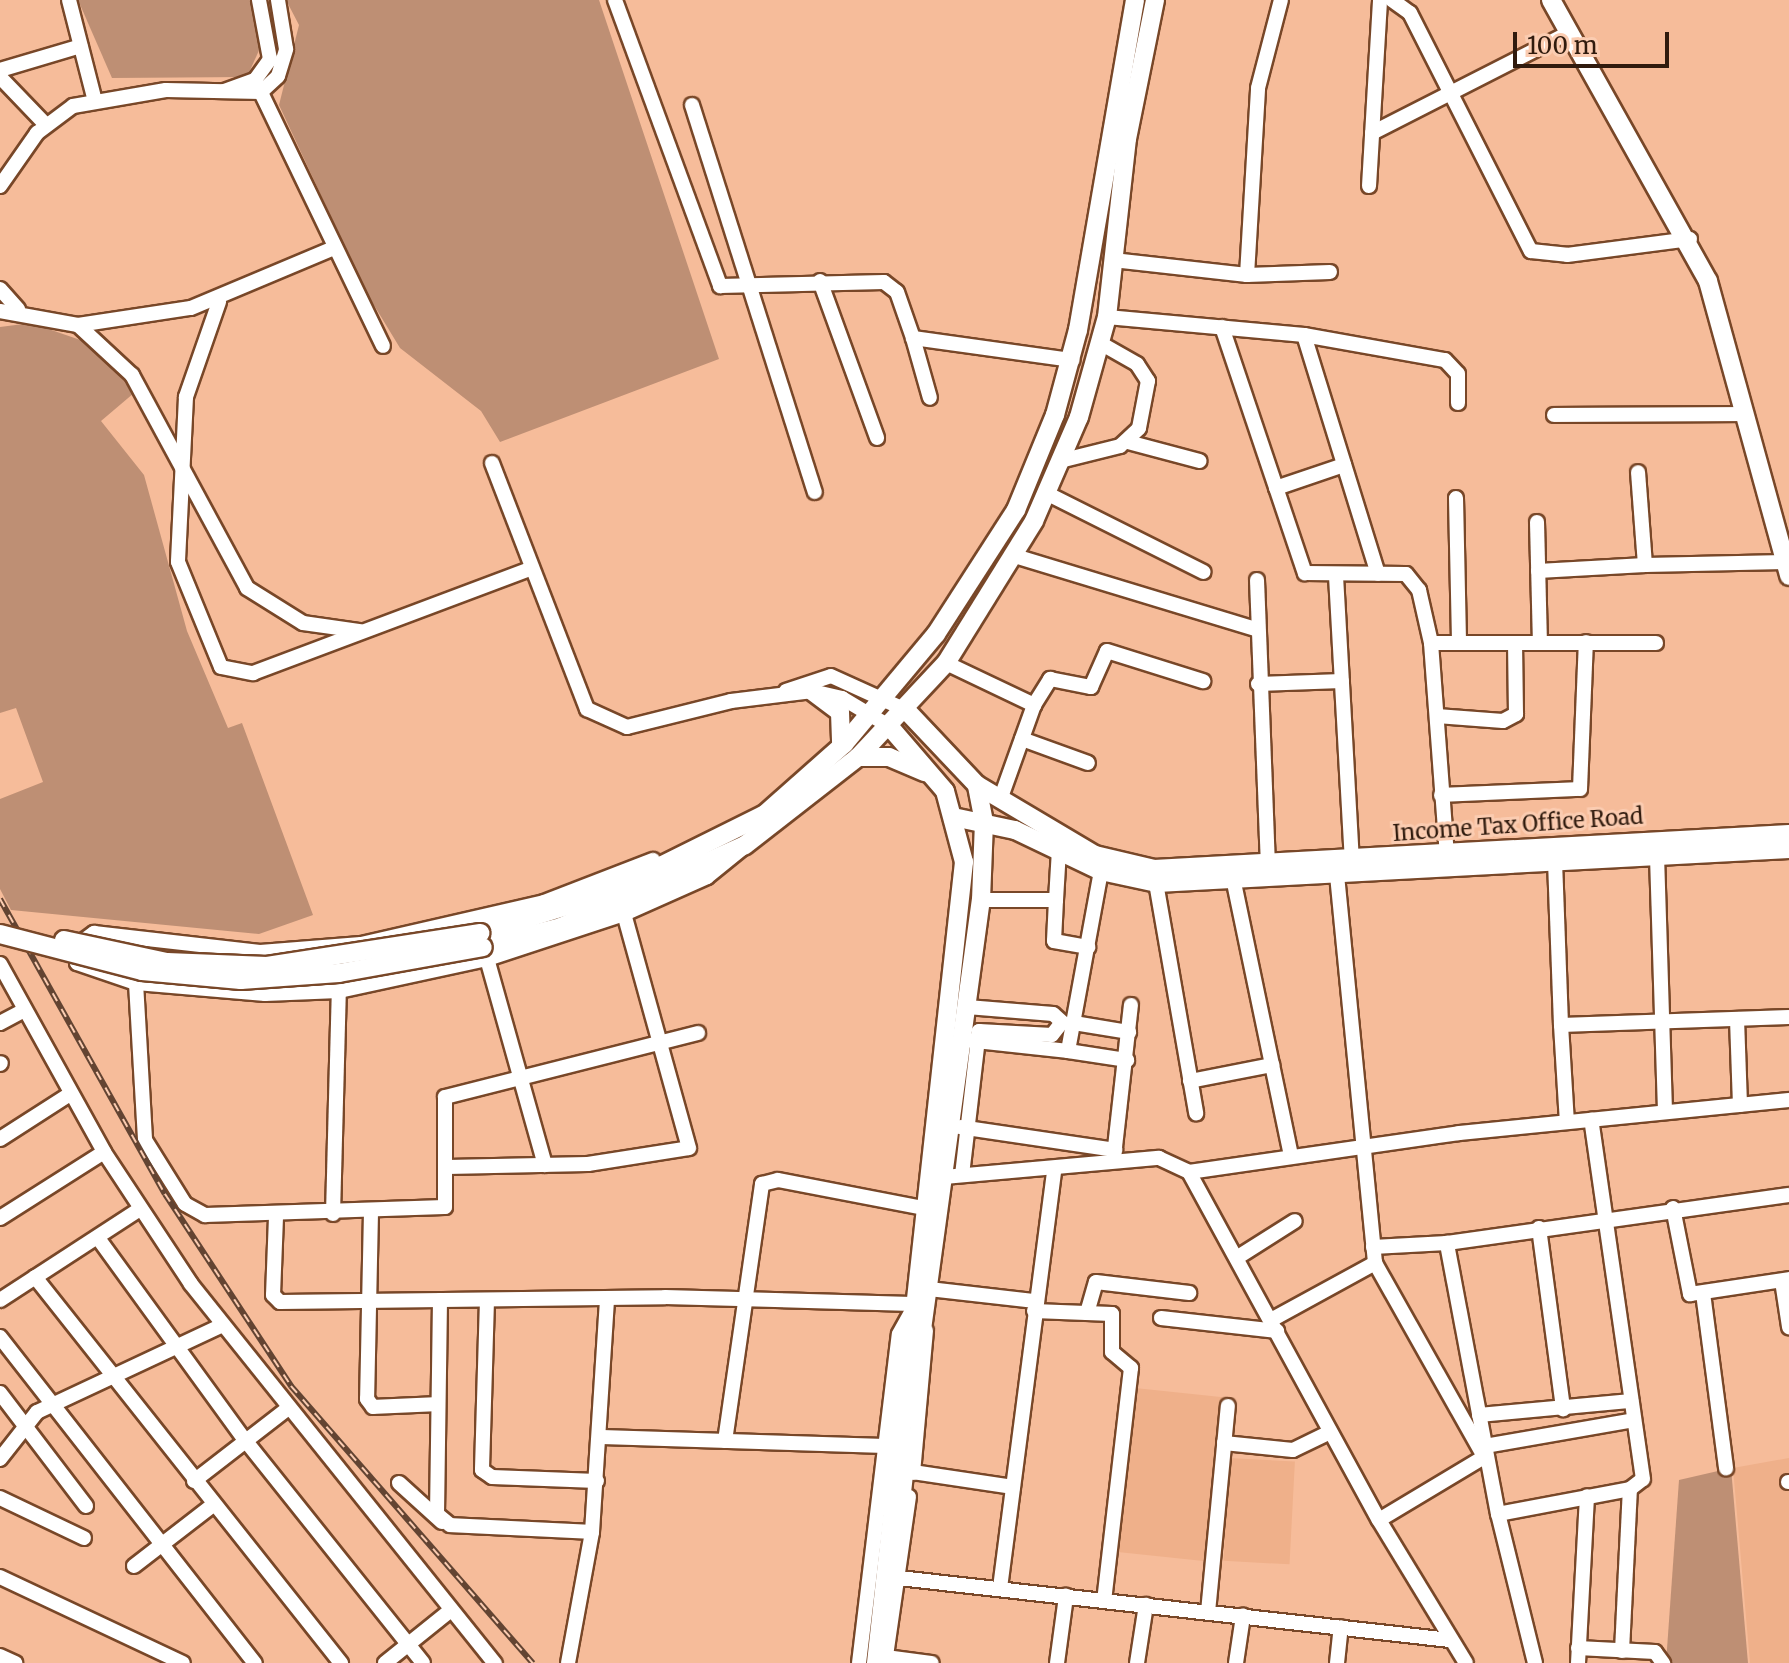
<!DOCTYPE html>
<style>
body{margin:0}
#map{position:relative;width:1789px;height:1663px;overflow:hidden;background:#f6bc9a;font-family:Merriweather,serif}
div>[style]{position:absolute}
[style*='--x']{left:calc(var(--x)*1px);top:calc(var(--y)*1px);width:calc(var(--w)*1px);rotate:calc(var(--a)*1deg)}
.built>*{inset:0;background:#efb08a;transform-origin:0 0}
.green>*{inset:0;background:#be8f74}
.roads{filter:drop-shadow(2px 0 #784728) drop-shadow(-2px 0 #784728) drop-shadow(0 2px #784728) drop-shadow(0 -2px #784728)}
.minor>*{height:14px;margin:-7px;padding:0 7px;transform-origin:7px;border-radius:7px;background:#fff}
.major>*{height:18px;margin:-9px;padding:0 9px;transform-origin:9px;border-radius:9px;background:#fff}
.rail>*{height:6px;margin-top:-3px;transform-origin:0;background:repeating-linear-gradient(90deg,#fbccb1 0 9px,#634432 0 18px);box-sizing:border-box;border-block:2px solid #634432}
.bridges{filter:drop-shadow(2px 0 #784728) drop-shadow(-2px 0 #784728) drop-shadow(0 2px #784728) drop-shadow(0 -2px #784728)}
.major-bridge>*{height:18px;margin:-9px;padding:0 9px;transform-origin:9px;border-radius:9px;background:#fff}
span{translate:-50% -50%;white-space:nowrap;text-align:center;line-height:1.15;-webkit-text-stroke:6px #fbccb1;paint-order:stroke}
.street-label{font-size:22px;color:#301b0e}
.scale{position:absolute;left:1513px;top:32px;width:156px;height:36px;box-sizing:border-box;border:4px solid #301b0e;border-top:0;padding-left:10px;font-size:24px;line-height:28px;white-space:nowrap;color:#301b0e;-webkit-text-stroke:6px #fbccb1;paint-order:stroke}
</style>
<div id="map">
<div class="built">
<div style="left:1135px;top:1388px;width:91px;height:165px;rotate:6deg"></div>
<div style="left:1229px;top:1458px;width:66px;height:103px;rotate:3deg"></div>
<div style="clip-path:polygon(1789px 1458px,1789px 1663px,1750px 1663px,1733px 1468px)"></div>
</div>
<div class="green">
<div style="clip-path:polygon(78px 0,252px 0,261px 46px,247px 77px,112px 78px)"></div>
<div style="clip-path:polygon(286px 0,599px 0,719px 359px,500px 442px,481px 411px,400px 348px,366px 292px,279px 105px,299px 25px)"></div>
<div style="clip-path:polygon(31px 323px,92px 344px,134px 393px,101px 421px,144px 475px,187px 631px,228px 728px,242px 723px,313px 915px,259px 934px,11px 910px,0 889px,0 799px,43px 782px,16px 708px,0 713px,0 327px)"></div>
<div style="clip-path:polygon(1731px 1468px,1748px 1663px,1666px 1663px,1679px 1480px)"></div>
</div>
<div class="roads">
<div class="minor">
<div style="--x:69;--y:0;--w:104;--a:75.6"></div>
<div style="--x:615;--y:0;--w:305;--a:69.8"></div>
<div style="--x:720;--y:286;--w:164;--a:-1.4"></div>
<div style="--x:884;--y:282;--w:16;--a:38"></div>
<div style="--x:897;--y:292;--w:49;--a:70.8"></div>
<div style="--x:913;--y:338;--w:161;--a:7.9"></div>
<div style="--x:1392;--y:0;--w:22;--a:36"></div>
<div style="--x:1410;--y:13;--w:267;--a:63.1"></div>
<div style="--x:1531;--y:251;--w:36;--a:6"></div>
<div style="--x:1567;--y:255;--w:124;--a:-7.4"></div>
<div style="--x:0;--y:70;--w:84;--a:-16.5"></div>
<div style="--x:0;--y:77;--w:65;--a:46.2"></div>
<div style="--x:255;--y:80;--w:295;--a:64.3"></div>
<div style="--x:224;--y:91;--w:33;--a:-20"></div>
<div style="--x:255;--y:80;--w:26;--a:-54"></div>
<div style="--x:270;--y:59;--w:60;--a:-100.6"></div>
<div style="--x:692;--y:105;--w:406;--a:72.4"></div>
<div style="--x:1372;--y:133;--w:220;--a:-27"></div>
<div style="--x:0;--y:186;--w:65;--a:-55.1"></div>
<div style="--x:37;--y:133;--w:45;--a:-36.9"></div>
<div style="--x:73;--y:106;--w:94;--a:-9.8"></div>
<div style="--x:166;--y:90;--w:95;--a:1.2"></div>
<div style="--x:261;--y:92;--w:23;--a:-43"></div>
<div style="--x:278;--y:76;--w:28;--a:-73"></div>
<div style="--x:286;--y:49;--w:50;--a:-99.3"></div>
<div style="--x:1369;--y:186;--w:186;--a:-86.6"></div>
<div style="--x:1113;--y:260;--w:135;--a:6.4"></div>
<div style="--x:1247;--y:275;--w:83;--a:-2.1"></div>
<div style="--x:1247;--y:275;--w:187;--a:-86.6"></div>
<div style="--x:1258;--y:88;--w:91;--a:-75.4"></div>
<div style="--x:820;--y:281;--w:167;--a:70"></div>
<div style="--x:0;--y:289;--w:27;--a:48"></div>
<div style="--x:219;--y:302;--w:101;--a:109.2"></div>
<div style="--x:186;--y:397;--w:165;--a:92.8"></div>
<div style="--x:178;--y:562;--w:113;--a:67.7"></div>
<div style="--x:221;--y:667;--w:33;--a:11"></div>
<div style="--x:253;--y:673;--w:295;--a:-20.6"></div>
<div style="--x:0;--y:311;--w:79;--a:10.2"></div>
<div style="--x:78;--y:325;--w:114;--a:-8.6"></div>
<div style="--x:191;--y:308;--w:155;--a:-22.8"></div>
<div style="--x:1107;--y:317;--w:198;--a:5.2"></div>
<div style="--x:1304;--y:335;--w:143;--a:10.1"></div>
<div style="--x:1445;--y:360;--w:19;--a:47"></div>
<div style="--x:1458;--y:374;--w:29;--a:90"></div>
<div style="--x:78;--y:325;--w:74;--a:42.8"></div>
<div style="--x:132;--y:375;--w:242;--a:61.6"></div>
<div style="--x:247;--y:588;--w:66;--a:32"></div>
<div style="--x:303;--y:623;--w:58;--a:8"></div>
<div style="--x:1222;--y:327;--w:260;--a:71.4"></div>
<div style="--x:1305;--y:573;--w:101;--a:0.6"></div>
<div style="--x:1406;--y:574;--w:21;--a:51"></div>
<div style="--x:1419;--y:590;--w:54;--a:77.2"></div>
<div style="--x:1431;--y:643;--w:212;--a:85.7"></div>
<div style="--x:1304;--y:335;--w:250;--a:72.8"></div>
<div style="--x:913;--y:338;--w:62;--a:74.2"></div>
<div style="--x:1554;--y:415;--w:190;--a:-0.3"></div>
<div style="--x:1128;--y:442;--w:74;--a:14.8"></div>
<div style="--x:1064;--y:460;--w:58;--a:-14"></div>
<div style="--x:1120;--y:446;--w:26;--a:-43"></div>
<div style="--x:1139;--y:428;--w:48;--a:-79.2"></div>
<div style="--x:1148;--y:381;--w:20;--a:-123"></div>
<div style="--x:1137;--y:364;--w:43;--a:-150.4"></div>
<div style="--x:492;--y:463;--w:264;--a:68.9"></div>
<div style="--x:587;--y:709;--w:44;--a:24.2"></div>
<div style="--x:627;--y:727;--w:107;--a:-14"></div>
<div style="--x:731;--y:701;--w:82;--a:-7"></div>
<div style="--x:812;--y:691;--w:31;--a:13"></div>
<div style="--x:842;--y:698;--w:55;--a:30.8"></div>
<div style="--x:1276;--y:488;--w:72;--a:-18.7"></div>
<div style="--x:1048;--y:494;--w:174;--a:26.6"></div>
<div style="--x:1456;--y:498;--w:145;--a:88.8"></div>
<div style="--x:1537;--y:522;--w:120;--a:88.6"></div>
<div style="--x:1015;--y:556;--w:252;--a:16.9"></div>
<div style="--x:1645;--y:565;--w:140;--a:-1.2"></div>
<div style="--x:1538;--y:571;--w:107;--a:-3.2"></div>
<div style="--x:1645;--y:565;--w:93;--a:-94.3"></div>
<div style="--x:1336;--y:576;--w:285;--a:86.8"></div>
<div style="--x:1257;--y:580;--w:283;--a:87.8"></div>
<div style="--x:1431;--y:643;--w:225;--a:0"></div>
<div style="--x:946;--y:663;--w:98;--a:25.5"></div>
<div style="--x:1034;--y:705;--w:101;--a:109.7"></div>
<div style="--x:1258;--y:684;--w:84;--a:-2"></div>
<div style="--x:786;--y:691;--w:47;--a:-18.4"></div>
<div style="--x:831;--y:676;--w:82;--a:24.4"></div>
<div style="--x:1034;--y:705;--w:31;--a:-58"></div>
<div style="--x:1050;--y:679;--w:42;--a:11"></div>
<div style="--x:1091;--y:687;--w:39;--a:-66"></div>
<div style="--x:1107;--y:651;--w:101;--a:17.4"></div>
<div style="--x:1437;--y:716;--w:66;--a:4.3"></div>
<div style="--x:1503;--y:721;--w:15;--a:-28"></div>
<div style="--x:1516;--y:714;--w:71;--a:-90.8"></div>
<div style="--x:1022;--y:739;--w:70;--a:20"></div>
<div style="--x:1441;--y:795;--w:139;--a:-2.5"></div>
<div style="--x:1580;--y:789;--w:147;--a:-87.7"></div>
<div style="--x:1657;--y:856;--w:256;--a:88.2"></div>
<div style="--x:1555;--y:861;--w:164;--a:87.9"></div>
<div style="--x:1561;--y:1025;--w:228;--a:-2"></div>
<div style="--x:1101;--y:871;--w:183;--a:100.4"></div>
<div style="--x:1068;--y:1051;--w:60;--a:8.7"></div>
<div style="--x:1337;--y:875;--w:390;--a:84.4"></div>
<div style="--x:1155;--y:877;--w:240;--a:80.1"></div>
<div style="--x:1233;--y:878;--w:283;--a:78.2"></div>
<div style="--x:981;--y:900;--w:75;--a:0"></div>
<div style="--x:1056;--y:900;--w:41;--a:92.8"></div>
<div style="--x:1054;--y:941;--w:35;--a:10"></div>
<div style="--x:1056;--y:900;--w:50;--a:-86.6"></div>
<div style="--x:487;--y:959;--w:151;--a:167.8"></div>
<div style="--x:339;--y:991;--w:74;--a:177.7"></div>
<div style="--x:265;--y:994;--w:129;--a:-175.1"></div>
<div style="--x:136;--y:983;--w:62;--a:-161.3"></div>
<div style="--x:77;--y:963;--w:23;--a:-75"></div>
<div style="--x:83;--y:941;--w:14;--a:-36"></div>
<div style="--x:94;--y:933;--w:167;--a:6.5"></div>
<div style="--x:260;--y:952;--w:101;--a:-4.5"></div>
<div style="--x:361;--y:944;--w:188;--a:-12.9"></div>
<div style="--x:544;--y:902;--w:117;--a:-21.1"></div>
<div style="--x:0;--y:964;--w:215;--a:61"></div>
<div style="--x:104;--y:1152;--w:158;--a:56.6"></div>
<div style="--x:191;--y:1284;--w:486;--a:51.3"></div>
<div style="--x:136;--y:983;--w:157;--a:86.7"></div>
<div style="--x:145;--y:1140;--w:75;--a:58"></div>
<div style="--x:185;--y:1204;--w:23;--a:29"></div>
<div style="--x:205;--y:1215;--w:240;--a:-1.9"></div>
<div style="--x:445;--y:1207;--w:110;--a:-90"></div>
<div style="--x:445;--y:1097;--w:261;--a:-14.2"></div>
<div style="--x:1737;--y:1019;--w:86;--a:88"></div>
<div style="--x:0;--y:1023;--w:27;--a:-28"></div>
<div style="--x:1074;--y:1023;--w:56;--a:9.3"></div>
<div style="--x:1561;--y:1025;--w:97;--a:86.5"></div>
<div style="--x:967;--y:1040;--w:102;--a:6.2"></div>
<div style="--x:0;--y:1064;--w:1;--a:-45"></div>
<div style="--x:1190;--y:1081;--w:84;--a:-11"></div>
<div style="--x:960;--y:1127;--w:157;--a:8.4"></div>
<div style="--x:0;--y:1139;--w:83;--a:-32.7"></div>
<div style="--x:1114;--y:1156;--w:152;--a:-83.6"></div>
<div style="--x:545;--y:1165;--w:214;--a:-105.7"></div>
<div style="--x:487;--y:959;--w:144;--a:-18.2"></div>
<div style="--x:624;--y:914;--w:91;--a:-24"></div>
<div style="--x:707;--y:877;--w:46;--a:-38.9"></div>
<div style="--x:447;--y:1167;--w:141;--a:-1.2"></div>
<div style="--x:588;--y:1164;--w:102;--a:-9"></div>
<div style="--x:689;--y:1148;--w:243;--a:-105.5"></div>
<div style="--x:1189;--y:1172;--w:396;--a:61.4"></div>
<div style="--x:1379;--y:1520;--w:167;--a:58.7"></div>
<div style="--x:962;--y:1175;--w:145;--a:-83.3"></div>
<div style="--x:979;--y:1031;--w:73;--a:3.1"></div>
<div style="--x:1052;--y:1035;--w:16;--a:-52"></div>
<div style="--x:1062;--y:1022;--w:12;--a:-138"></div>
<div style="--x:1053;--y:1014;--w:86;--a:-175.3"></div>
<div style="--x:933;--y:1178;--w:227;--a:-5.1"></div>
<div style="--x:1159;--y:1158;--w:33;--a:25"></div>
<div style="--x:1189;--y:1172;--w:273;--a:-8.2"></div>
<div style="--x:1459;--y:1133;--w:332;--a:-5.7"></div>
<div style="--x:1673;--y:1208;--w:88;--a:78.8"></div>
<div style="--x:1690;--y:1294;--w:100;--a:-8.6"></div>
<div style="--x:371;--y:1212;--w:187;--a:91.2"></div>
<div style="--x:367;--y:1399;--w:10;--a:53"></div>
<div style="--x:373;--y:1407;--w:65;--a:-2.6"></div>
<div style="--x:333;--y:1214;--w:223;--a:-88.5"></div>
<div style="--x:276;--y:1217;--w:78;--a:92.2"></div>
<div style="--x:273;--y:1295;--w:10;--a:45"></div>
<div style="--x:280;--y:1302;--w:385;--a:-0.7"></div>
<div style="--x:665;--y:1297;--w:247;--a:1.6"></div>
<div style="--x:0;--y:1218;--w:123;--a:-32.4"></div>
<div style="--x:1539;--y:1228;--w:183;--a:82.4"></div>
<div style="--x:98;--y:1238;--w:250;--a:54"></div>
<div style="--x:245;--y:1440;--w:285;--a:51.4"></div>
<div style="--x:1373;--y:1247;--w:74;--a:-3.1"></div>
<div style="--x:1238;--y:1257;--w:67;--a:-32.3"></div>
<div style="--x:35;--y:1277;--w:493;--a:51.6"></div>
<div style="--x:1782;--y:1281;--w:47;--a:81.3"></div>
<div style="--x:929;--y:1289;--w:107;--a:6.5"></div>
<div style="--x:1703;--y:1293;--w:177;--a:82.5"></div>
<div style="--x:0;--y:1300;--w:167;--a:-33"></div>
<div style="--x:440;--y:1300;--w:214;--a:90.8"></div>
<div style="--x:437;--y:1514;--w:17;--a:40"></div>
<div style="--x:450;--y:1525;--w:142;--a:2.8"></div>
<div style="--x:487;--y:1300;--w:170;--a:91.7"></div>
<div style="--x:482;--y:1470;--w:12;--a:35"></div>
<div style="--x:492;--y:1477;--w:105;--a:2.2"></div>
<div style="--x:1034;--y:1311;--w:78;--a:2.2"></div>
<div style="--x:1112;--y:1314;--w:38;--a:90"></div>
<div style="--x:1112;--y:1352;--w:25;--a:40"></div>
<div style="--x:1131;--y:1368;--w:234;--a:96.6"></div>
<div style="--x:1087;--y:1313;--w:32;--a:-74"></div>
<div style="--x:1096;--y:1282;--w:94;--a:6.7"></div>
<div style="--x:1161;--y:1318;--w:117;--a:6.4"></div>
<div style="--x:1271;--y:1320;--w:119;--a:-28.7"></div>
<div style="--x:1375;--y:1263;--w:218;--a:60.6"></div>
<div style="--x:0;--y:1337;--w:414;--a:52"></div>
<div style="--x:0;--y:1393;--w:142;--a:52.7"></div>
<div style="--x:1479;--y:1415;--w:153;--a:-5.3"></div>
<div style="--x:601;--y:1437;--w:285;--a:1.8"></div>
<div style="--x:725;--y:1441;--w:260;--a:-81.8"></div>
<div style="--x:762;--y:1184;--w:16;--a:-14"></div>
<div style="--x:778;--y:1180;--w:149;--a:10.9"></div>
<div style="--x:1224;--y:1443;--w:69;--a:5.8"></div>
<div style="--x:1293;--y:1450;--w:41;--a:-25.9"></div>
<div style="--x:1485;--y:1446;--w:151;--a:-9.9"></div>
<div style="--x:0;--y:1459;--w:60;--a:-51.8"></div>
<div style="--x:37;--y:1412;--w:203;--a:-25.1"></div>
<div style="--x:913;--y:1472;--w:101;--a:8.5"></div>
<div style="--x:913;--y:1473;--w:143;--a:-84.8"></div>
<div style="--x:194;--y:1481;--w:116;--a:-37.7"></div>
<div style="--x:1788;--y:1482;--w:1;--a:0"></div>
<div style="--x:399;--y:1483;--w:58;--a:42.2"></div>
<div style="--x:0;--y:1498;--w:93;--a:25.5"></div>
<div style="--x:1498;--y:1514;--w:134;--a:-10.7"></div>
<div style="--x:1630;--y:1489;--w:16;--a:-38"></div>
<div style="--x:1643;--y:1479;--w:363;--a:-98.2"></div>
<div style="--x:1379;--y:1520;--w:122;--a:-31"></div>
<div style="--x:134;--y:1566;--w:100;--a:-37.7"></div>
<div style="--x:0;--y:1577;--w:202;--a:25.2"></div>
<div style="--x:899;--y:1578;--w:554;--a:6.42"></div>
<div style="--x:1000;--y:1588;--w:420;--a:-82.6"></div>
<div style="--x:1208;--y:1612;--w:207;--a:-84.5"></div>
<div style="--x:1578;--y:1648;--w:77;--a:3"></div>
<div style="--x:1655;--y:1652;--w:14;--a:54"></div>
<div style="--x:1622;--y:1651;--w:162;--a:-87.2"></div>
<div style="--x:0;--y:1656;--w:17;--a:25"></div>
<div style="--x:887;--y:1657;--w:45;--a:7.6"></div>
<div style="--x:385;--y:1663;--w:85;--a:-38.8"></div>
<div style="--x:568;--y:1663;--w:133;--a:-79.6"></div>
<div style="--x:592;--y:1532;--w:234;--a:-86.3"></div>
<div style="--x:859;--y:1663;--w:331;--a:-83.1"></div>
<div style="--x:899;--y:1334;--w:25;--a:-61"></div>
<div style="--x:885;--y:1663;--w:168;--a:-81.8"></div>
<div style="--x:1057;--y:1663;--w:68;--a:-82.3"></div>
<div style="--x:1137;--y:1663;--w:59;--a:-81.2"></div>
<div style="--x:1236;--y:1663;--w:48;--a:-81.5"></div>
<div style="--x:1337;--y:1663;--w:36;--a:-84"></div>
<div style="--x:1535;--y:1663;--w:154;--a:-103.9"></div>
<div style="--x:1498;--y:1514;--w:276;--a:-100.7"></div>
<div style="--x:1447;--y:1243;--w:345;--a:-8"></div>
<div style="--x:1578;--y:1663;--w:167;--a:-86.9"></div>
</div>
<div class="major">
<div style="--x:1551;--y:0;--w:322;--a:60.8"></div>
<div style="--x:1708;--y:281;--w:306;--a:74.6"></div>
<div style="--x:812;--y:691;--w:35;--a:37"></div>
<div style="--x:840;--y:712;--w:34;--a:88"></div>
<div style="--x:906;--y:710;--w:103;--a:46.6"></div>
<div style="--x:977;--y:785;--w:137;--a:30.7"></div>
<div style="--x:1095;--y:855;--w:61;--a:13.3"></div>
<div style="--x:1154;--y:869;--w:636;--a:-3.15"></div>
<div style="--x:858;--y:757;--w:31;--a:0"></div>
<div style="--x:889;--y:757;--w:39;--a:23"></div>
<div style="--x:958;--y:818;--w:58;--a:11.9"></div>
<div style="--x:1015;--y:830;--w:95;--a:25.5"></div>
<div style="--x:1101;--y:871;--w:57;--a:12.1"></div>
<div style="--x:1157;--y:883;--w:633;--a:-3.08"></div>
<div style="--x:480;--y:933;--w:128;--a:-17.3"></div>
<div style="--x:602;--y:895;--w:182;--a:-26.4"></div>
<div style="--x:765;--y:814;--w:106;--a:-41.5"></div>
<div style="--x:844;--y:744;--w:143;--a:-50.1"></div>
<div style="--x:936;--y:634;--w:148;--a:-57.2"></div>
<div style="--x:1016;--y:510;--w:103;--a:-67.7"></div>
<div style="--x:1055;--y:415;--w:88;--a:-74.9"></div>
<div style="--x:1078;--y:330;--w:335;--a:-80.2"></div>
<div style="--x:483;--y:947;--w:81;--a:-14.4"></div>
<div style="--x:561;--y:927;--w:201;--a:-24"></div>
<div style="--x:745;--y:845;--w:143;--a:-37.9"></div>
<div style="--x:858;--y:757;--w:129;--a:-46.9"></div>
<div style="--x:946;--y:663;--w:167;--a:-58.2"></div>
<div style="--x:1034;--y:521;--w:113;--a:-66.6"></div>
<div style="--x:1079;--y:417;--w:104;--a:-74.4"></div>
<div style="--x:1107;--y:317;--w:179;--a:-83.6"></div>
<div style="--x:1127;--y:139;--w:142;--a:-78.6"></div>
<div style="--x:914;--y:1388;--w:493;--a:-82.2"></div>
<div style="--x:981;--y:900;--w:78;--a:-87.8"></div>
<div style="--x:984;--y:822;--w:38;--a:-101"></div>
<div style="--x:900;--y:1511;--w:74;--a:-83.8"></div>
<div style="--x:876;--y:1663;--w:806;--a:-83.73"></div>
<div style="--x:964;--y:862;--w:73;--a:-105"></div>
<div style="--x:945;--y:791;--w:86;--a:-130.7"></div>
</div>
</div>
<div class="rail">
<div style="--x:0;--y:899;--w:338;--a:60.8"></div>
<div style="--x:165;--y:1194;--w:230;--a:56.7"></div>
<div style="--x:291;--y:1386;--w:368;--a:48.9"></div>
</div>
<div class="bridges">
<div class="major-bridge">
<div style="--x:0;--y:934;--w:147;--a:14.6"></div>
<div style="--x:142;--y:971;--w:99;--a:5.2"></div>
<div style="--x:241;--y:980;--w:98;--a:-4.1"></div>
<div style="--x:339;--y:973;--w:146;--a:-10.2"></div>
<div style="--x:64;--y:940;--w:105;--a:12.1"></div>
<div style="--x:167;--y:962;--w:100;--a:2.3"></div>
<div style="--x:267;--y:966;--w:216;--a:-8.8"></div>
</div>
</div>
<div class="street-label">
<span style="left:1518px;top:825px;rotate:-4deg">Income Tax Office Road</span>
</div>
<div class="scale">100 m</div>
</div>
